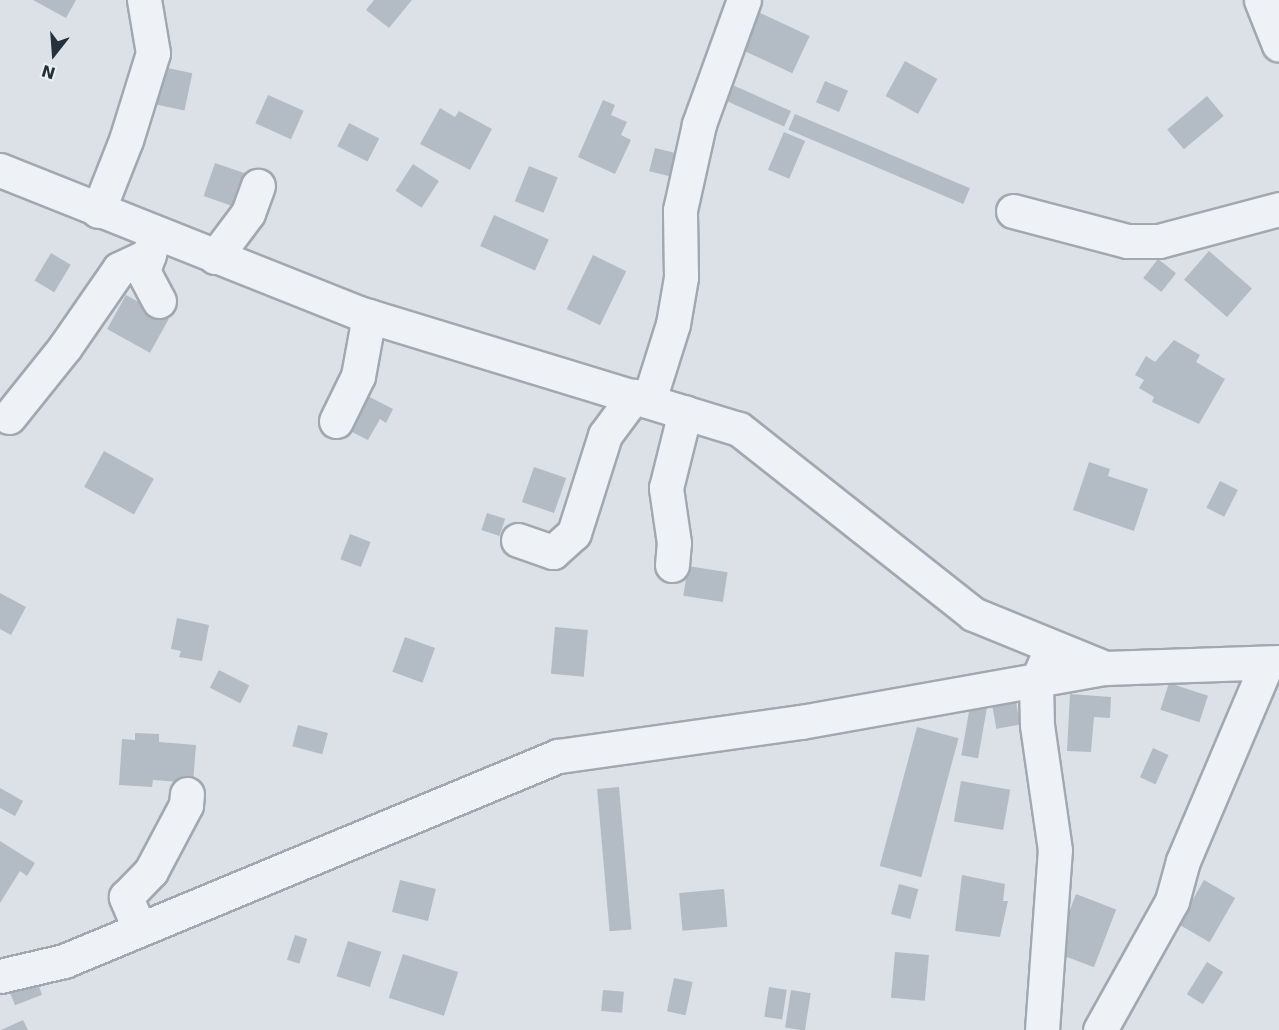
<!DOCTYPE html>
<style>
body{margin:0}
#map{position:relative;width:1279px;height:1030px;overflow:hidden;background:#dce1e7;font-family:"DejaVu Sans",sans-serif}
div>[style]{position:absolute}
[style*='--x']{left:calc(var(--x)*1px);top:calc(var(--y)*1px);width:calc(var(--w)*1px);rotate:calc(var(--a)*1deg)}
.building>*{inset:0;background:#b3bbc4;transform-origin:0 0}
.roads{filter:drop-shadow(2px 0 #a1a8b1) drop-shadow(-2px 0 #a1a8b1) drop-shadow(0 2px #a1a8b1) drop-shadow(0 -2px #a1a8b1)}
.minor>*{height:33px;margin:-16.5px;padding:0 16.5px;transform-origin:16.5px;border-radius:16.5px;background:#eef1f5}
span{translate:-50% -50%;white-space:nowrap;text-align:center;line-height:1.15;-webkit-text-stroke:4.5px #ebf0f4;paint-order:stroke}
.north{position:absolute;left:24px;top:24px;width:60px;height:60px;-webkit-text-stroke:4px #ebf0f4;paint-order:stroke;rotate:197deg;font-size:16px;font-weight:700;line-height:24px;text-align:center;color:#25303d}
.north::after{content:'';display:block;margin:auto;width:21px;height:27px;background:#25303d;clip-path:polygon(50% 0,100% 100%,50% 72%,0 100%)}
</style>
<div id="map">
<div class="building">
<div style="clip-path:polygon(33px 0,76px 0,66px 18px)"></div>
<div style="clip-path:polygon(374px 0,412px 0,389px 28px,366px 10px)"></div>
<div style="left:758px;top:12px;width:57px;height:41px;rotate:25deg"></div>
<div style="left:905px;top:61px;width:37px;height:40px;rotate:29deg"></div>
<div style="left:163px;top:67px;width:30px;height:38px;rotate:12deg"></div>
<div style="left:825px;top:81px;width:25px;height:23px;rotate:23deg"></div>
<div style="left:728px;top:83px;width:69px;height:17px;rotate:24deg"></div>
<div style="left:268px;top:95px;width:39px;height:31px;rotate:24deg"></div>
<div style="left:1207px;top:96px;width:26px;height:52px;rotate:50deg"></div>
<div style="clip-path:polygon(603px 100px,615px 105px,611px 115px,627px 122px,621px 135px,631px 140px,615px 174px,578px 157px)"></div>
<div style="clip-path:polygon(440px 108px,455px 117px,459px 111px,492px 129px,470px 170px,420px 144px)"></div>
<div style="left:795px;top:114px;width:190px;height:17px;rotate:23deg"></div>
<div style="left:349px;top:123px;width:34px;height:26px;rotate:27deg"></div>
<div style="left:784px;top:132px;width:23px;height:41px;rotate:23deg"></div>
<div style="left:655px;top:148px;width:21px;height:24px;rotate:14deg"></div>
<div style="left:215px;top:163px;width:34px;height:35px;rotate:19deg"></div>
<div style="left:413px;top:164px;width:31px;height:32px;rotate:33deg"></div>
<div style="left:529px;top:166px;width:31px;height:38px;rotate:22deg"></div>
<div style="left:494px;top:215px;width:60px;height:34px;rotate:24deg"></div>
<div style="left:1209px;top:251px;width:57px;height:38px;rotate:41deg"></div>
<div style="left:51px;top:253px;width:23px;height:32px;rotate:31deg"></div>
<div style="left:593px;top:255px;width:37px;height:60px;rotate:26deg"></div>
<div style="left:1158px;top:259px;width:23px;height:24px;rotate:38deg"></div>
<div style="left:126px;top:295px;width:49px;height:39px;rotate:29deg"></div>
<div style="clip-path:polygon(1174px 340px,1200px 355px,1196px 362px,1225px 379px,1199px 424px,1152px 402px,1154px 397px,1139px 388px,1144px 380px,1135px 375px,1146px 356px,1155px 362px)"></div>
<div style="clip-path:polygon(358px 391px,393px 409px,386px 423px,380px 419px,368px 440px,340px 426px)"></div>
<div style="left:104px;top:451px;width:57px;height:41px;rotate:29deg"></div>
<div style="clip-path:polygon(1089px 462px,1110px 469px,1108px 476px,1148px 489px,1134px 531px,1073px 510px)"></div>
<div style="left:534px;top:467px;width:34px;height:37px;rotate:19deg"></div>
<div style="left:1220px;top:481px;width:20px;height:30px;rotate:27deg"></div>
<div style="left:487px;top:513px;width:19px;height:18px;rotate:18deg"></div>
<div style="left:350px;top:534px;width:22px;height:27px;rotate:21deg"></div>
<div style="left:688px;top:566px;width:40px;height:30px;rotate:9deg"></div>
<div style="clip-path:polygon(0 593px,26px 607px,11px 635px,0 629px)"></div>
<div style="clip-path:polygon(177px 618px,209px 625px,202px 661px,179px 657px,181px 651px,171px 649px)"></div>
<div style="left:555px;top:627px;width:33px;height:47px;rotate:5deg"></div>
<div style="left:405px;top:637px;width:32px;height:37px;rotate:20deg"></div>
<div style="left:219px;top:670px;width:34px;height:20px;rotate:27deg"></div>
<div style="left:1169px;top:683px;width:41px;height:28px;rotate:18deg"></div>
<div style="clip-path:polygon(1070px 694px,1111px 697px,1110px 718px,1094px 717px,1091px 752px,1067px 751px)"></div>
<div style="left:1016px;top:702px;width:23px;height:24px;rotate:80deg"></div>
<div style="left:970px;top:706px;width:17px;height:50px;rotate:10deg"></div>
<div style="left:298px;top:725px;width:31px;height:22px;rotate:15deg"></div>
<div style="left:917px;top:727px;width:43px;height:144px;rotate:15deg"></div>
<div style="clip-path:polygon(135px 733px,159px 734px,159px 742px,196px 745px,193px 783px,153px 780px,152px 787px,119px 785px,122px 739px,135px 740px)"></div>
<div style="left:1153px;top:748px;width:17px;height:32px;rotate:24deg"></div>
<div style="left:961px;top:781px;width:50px;height:41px;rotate:10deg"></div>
<div style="left:619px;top:787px;width:143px;height:22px;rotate:85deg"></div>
<div style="clip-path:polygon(0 788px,23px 801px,15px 816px,0 808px)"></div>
<div style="clip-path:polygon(0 841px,35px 863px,27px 876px,20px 871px,0 903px)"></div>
<div style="clip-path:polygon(962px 875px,1005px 884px,1003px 901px,1008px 901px,1000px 937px,955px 931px)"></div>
<div style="left:400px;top:880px;width:37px;height:33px;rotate:14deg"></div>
<div style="left:1204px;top:880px;width:36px;height:51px;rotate:30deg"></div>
<div style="left:899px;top:884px;width:20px;height:31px;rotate:15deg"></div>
<div style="left:724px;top:889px;width:38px;height:45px;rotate:85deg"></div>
<div style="left:1076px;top:894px;width:43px;height:62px;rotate:21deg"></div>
<div style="left:295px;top:935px;width:13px;height:26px;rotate:18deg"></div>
<div style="left:348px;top:941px;width:35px;height:37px;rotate:18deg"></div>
<div style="left:895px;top:952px;width:34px;height:46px;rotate:5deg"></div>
<div style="left:403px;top:954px;width:58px;height:46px;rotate:18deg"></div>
<div style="left:1207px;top:962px;width:19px;height:38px;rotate:32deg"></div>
<div style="left:674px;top:978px;width:19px;height:34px;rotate:12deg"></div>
<div style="left:36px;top:979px;width:17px;height:29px;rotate:69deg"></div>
<div style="left:769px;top:987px;width:18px;height:30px;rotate:9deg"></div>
<div style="left:603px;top:990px;width:21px;height:21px;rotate:5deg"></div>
<div style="left:791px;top:990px;width:20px;height:38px;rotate:9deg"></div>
<div style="clip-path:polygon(23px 1020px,28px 1030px,1px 1030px)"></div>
</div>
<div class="roads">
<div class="minor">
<div style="--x:1261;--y:0;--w:48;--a:68.2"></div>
<div style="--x:0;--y:170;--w:386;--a:21.7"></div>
<div style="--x:359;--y:313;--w:397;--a:17"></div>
<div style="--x:739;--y:429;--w:298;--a:38.3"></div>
<div style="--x:973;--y:614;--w:143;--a:22.2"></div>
<div style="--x:98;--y:211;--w:76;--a:-68.5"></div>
<div style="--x:126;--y:140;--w:91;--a:-72.8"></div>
<div style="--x:153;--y:53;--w:54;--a:-99.6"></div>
<div style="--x:1013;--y:211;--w:118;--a:14.7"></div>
<div style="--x:1127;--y:241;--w:32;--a:0"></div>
<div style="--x:1159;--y:241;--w:124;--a:-14.9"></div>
<div style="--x:154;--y:238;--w:35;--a:108"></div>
<div style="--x:143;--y:271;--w:34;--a:62"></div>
<div style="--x:215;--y:257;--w:55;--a:-53.1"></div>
<div style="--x:248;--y:213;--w:29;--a:-70"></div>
<div style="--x:649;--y:400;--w:80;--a:-72.5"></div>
<div style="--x:673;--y:324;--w:48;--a:-80.3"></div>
<div style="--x:681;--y:277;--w:67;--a:-90.9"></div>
<div style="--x:680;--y:210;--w:88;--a:-77.5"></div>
<div style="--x:699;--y:124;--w:132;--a:-70.1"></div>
<div style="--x:9;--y:417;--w:90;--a:-51.3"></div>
<div style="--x:65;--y:347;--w:95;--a:-55.3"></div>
<div style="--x:119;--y:269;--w:33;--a:-25"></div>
<div style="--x:336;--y:421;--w:50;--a:-63.9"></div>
<div style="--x:358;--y:376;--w:61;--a:-79.6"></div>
<div style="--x:518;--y:540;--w:37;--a:19"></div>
<div style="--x:553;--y:552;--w:28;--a:-42"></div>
<div style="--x:574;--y:533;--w:103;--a:-72.4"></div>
<div style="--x:605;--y:435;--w:49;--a:-53.4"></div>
<div style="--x:672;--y:565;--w:22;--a:-85"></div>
<div style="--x:674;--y:543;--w:56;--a:-98.3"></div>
<div style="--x:666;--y:488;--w:78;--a:-76"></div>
<div style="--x:139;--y:928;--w:34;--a:-113"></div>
<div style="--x:126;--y:897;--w:36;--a:-46"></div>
<div style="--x:151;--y:871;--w:75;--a:-62.1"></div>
<div style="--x:186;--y:805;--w:11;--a:-85"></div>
<div style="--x:0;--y:976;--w:66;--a:-13.2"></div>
<div style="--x:64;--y:961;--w:535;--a:-22.54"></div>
<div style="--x:558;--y:756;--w:245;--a:-8"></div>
<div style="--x:801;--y:722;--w:309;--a:-10.1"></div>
<div style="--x:1105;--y:668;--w:174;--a:-2"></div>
<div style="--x:1042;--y:1030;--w:180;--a:-85.9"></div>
<div style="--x:1055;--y:850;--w:126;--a:-98.2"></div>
<div style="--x:1037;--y:725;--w:42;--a:-91.4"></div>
<div style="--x:1036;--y:683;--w:24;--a:-66"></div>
<div style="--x:1100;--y:1030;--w:148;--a:-60.8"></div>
<div style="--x:1172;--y:901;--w:41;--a:-74.6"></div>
<div style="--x:1183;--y:861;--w:215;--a:-67"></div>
</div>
</div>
<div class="north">N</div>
</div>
